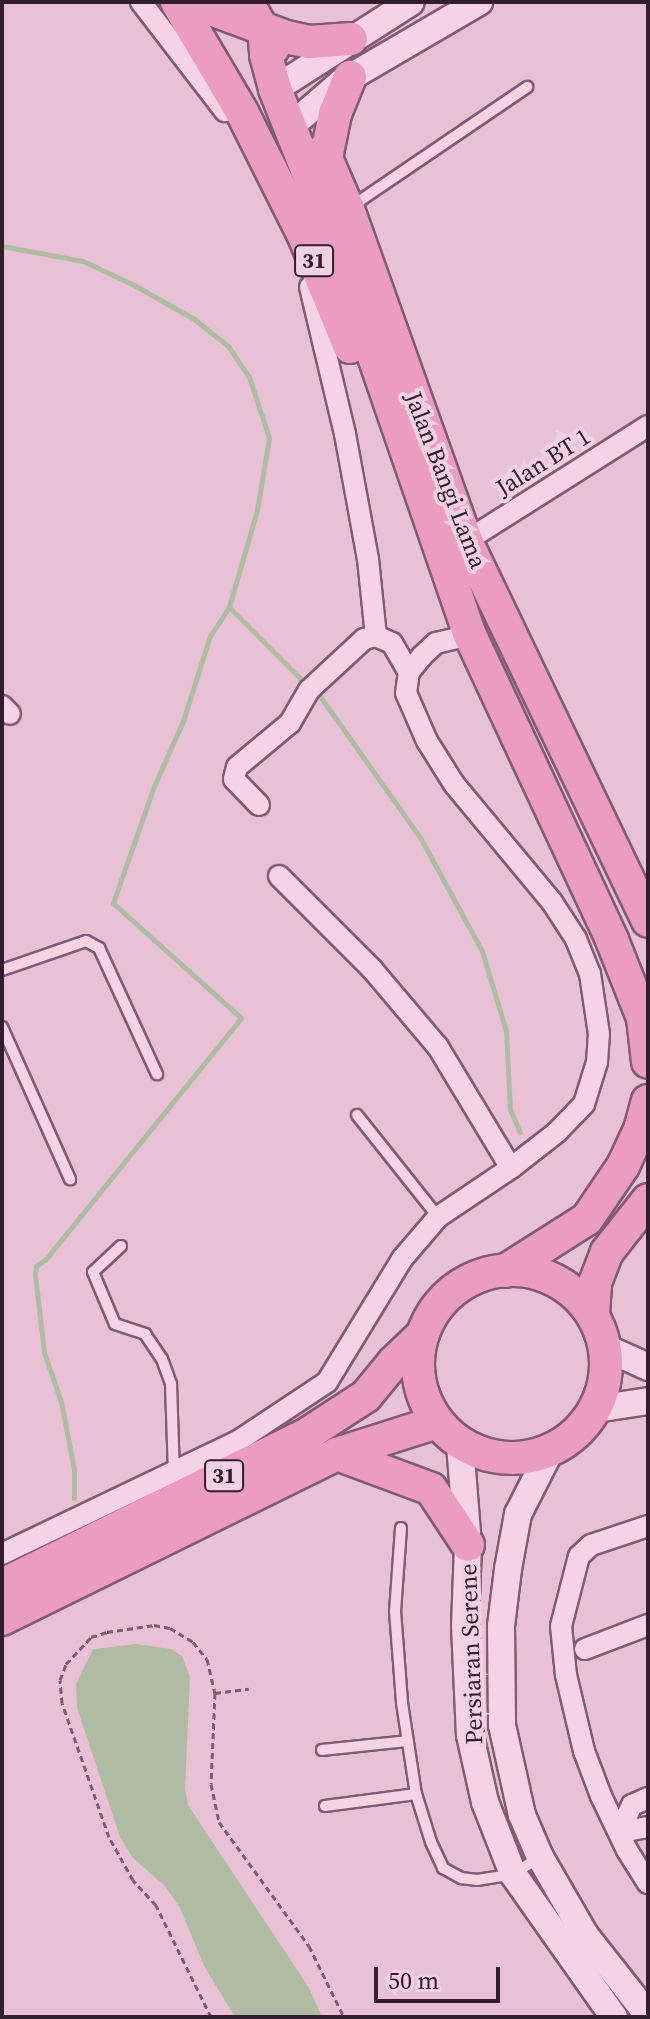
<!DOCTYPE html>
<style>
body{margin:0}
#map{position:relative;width:650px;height:2019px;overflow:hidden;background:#e9c1d4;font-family:"Source Serif 4",serif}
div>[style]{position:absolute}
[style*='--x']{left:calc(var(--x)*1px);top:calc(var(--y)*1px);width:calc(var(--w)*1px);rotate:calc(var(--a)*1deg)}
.water>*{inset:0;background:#afbca3}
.stream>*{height:5px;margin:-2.5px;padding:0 2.5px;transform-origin:2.5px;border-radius:2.5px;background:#afbca3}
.path>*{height:3px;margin-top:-1.5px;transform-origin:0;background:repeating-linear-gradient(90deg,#815a73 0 6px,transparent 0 10px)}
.roads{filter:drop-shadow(2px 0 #815a73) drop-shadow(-2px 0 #815a73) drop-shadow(0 2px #815a73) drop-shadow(0 -2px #815a73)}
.service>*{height:10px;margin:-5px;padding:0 5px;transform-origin:5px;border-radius:5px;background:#f5d3e4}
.minor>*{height:20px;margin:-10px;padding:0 10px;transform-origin:10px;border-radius:10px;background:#f5d3e4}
.tertiary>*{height:26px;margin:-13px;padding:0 13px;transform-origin:13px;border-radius:13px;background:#f5d3e4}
.primary>*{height:32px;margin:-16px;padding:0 16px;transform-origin:16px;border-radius:16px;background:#ea9cc2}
.primary>.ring{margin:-16px;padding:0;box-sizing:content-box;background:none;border:32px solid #ea9cc2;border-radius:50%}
span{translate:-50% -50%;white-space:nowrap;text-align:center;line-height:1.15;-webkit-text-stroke:8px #f1d0e0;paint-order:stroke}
.shield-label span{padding:2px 6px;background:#f1d0e0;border:2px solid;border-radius:6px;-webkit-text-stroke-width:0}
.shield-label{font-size:22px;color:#321d2c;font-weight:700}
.street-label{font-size:24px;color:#321d2c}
.frame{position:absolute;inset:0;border:4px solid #321d2c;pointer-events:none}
.scale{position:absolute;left:374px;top:1967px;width:126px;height:36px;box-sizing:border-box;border:4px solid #321d2c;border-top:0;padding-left:10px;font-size:24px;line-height:28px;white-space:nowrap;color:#321d2c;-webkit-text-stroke:6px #f1d0e0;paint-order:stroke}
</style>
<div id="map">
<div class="water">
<div style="clip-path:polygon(136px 1644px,171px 1649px,182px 1656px,190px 1677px,185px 1789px,188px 1805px,309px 1988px,322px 2017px,235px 2017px,204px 1966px,180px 1908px,165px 1886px,133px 1858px,120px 1837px,77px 1708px,76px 1684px,93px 1649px)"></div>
</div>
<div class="stream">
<div style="--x:2;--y:246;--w:82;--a:10.5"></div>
<div style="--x:83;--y:261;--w:56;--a:25.2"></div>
<div style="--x:134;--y:285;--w:69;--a:29.5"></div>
<div style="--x:194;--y:319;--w:43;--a:38.5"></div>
<div style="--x:228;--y:346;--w:37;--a:56"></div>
<div style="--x:249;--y:377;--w:64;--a:71.8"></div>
<div style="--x:269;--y:438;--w:73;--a:99.5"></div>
<div style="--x:257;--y:510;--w:101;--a:106.1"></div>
<div style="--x:229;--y:607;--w:35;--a:123"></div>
<div style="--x:210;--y:636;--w:89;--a:107.6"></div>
<div style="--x:183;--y:721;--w:71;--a:114"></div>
<div style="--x:154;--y:786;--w:124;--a:109.3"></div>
<div style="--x:113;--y:903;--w:172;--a:41.9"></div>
<div style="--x:241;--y:1018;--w:310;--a:129"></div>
<div style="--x:46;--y:1259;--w:12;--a:145"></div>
<div style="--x:36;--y:1266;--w:9;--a:96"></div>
<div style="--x:35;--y:1275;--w:78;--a:83.3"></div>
<div style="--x:44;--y:1352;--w:53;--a:71.2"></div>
<div style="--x:61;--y:1402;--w:68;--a:79"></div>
<div style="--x:74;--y:1469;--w:29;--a:90"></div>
<div style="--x:229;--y:607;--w:102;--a:45"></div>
<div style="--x:317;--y:692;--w:180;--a:54.7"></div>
<div style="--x:421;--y:839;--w:128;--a:61.4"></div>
<div style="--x:482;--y:951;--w:84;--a:73.3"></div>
<div style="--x:506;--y:1031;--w:78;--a:87.1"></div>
<div style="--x:510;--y:1109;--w:25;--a:67"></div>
</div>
<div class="path">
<div style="--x:215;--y:1693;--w:34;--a:-7"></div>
<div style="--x:211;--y:2017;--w:125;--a:-116.2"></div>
<div style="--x:156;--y:1905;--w:34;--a:-133"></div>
<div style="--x:133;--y:1880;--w:49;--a:-119.2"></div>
<div style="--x:109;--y:1837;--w:142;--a:-109.3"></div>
<div style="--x:62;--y:1703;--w:23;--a:-95"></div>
<div style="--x:60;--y:1680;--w:17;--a:-69"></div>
<div style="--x:66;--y:1664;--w:37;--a:-47"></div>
<div style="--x:91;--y:1637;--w:17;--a:-17"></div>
<div style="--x:107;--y:1632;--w:48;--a:-8.5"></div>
<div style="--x:154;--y:1625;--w:16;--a:11"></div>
<div style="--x:170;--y:1628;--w:27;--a:31"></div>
<div style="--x:193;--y:1642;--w:22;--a:51"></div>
<div style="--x:207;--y:1659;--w:35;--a:77"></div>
<div style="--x:215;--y:1693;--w:91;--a:92.5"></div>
<div style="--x:211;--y:1784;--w:39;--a:78"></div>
<div style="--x:219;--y:1822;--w:153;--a:54"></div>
<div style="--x:309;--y:1946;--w:79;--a:63.8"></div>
</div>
<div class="roads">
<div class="service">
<div style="--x:352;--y:206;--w:212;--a:-34.2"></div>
<div style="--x:2;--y:970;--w:89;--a:-19"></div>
<div style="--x:86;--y:941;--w:15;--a:28"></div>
<div style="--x:99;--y:948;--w:139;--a:65.3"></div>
<div style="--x:2;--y:1027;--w:167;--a:65.9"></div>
<div style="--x:357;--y:1115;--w:130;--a:51.5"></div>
<div style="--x:121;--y:1246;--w:38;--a:137"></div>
<div style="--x:93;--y:1272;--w:56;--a:67.1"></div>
<div style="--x:115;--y:1324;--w:32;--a:18"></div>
<div style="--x:145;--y:1334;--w:30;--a:56"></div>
<div style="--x:162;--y:1359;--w:27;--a:70"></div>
<div style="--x:171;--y:1384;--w:89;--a:88.1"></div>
<div style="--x:401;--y:1528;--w:83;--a:94.1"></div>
<div style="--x:395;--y:1611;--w:92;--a:85.6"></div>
<div style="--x:402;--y:1703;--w:92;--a:81.3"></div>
<div style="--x:416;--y:1794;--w:50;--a:72.6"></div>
<div style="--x:431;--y:1842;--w:29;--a:65"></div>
<div style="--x:443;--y:1868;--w:21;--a:29"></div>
<div style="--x:461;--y:1878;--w:16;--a:7"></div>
<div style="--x:477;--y:1880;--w:36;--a:-9"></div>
<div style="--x:513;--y:1874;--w:31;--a:-32"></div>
<div style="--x:322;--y:1750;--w:85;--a:-6"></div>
<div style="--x:325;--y:1806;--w:92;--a:-7.5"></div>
</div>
<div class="minor">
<div style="--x:141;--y:2;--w:138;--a:52.4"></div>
<div style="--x:310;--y:287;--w:151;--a:76.6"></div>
<div style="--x:345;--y:434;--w:127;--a:79.6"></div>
<div style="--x:368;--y:559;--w:77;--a:84.1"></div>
<div style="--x:466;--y:541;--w:215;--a:-32.3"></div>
<div style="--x:2;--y:706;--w:11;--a:45"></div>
<div style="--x:259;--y:805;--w:36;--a:-134"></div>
<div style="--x:234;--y:779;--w:12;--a:-76"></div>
<div style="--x:237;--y:767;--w:69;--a:-39.7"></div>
<div style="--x:290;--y:723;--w:38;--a:-60"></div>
<div style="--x:309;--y:690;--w:75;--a:-42.8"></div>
<div style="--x:364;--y:639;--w:12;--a:-14"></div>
<div style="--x:376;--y:636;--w:17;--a:24"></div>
<div style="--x:392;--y:643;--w:34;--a:60"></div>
<div style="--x:279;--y:876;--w:132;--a:45"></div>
<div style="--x:372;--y:969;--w:102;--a:49.8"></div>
<div style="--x:438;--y:1047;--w:141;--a:58.9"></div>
<div style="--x:648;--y:1526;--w:60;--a:161.6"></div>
<div style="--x:591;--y:1545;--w:16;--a:137"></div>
<div style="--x:579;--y:1556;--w:72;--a:104.4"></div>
<div style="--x:561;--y:1626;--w:49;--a:84.2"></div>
<div style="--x:566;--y:1675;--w:78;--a:76.7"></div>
<div style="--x:584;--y:1751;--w:48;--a:69.3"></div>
<div style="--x:601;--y:1796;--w:60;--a:64.3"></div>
<div style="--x:627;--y:1850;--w:39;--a:58"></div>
<div style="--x:2;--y:1554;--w:262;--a:-25.6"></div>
<div style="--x:238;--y:1441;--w:107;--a:-33.5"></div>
<div style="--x:327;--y:1382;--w:144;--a:-58.6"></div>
<div style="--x:402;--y:1259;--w:55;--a:-49.4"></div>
<div style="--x:438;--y:1217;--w:88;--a:-33.9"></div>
<div style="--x:511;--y:1168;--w:58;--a:-38"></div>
<div style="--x:557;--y:1132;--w:39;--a:-46"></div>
<div style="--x:584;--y:1104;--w:44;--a:-72.8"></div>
<div style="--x:597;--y:1062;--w:28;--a:-86"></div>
<div style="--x:599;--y:1034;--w:61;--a:-98.5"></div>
<div style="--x:590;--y:974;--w:38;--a:-112"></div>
<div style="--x:576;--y:939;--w:44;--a:-123"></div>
<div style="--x:552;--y:902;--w:153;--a:-129.7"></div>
<div style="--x:454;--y:784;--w:51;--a:-122.1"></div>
<div style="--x:427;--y:741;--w:52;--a:-113.6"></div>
<div style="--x:406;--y:693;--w:21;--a:-82"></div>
<div style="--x:409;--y:672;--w:21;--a:-51"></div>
<div style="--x:422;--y:656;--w:19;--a:-43"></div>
<div style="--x:436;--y:643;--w:35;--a:-13"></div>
<div style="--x:585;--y:1649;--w:67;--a:-20.9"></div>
<div style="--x:648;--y:1798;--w:17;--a:156"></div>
<div style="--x:632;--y:1805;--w:17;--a:115"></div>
<div style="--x:625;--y:1820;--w:12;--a:55"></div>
<div style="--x:632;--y:1830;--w:16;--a:-11"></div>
</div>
<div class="tertiary">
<div style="--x:275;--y:89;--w:161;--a:-32.6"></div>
<div style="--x:291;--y:126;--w:67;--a:-40.8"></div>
<div style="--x:342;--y:82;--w:159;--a:-30.3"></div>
<div style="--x:606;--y:1348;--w:46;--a:24.3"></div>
<div style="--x:596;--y:1409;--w:53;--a:-8.7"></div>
<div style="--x:460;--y:1444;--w:101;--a:85.5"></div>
<div style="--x:468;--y:1545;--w:81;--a:92.1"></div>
<div style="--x:465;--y:1626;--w:109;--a:87.4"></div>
<div style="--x:470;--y:1735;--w:69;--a:77.4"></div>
<div style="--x:485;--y:1802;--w:77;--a:68.7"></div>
<div style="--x:513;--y:1874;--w:175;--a:54.8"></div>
<div style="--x:550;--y:1451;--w:71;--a:116.9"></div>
<div style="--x:518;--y:1514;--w:56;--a:100.3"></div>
<div style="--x:508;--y:1569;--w:57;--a:97"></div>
<div style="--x:501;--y:1626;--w:99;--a:89.4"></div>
<div style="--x:502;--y:1725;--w:92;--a:77.5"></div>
<div style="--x:522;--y:1815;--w:46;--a:66.8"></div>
<div style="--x:540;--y:1857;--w:90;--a:60"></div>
<div style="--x:585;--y:1935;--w:102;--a:51.8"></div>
</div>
<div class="primary">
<div style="--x:177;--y:2;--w:128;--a:59.4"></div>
<div style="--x:242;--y:112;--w:139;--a:63.4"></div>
<div style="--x:304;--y:236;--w:120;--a:67.5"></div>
<div style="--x:192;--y:2;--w:100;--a:20.4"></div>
<div style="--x:286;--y:37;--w:24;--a:12"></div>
<div style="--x:309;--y:42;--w:42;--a:-4.1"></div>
<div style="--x:247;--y:2;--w:53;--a:60.5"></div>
<div style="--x:264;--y:30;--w:25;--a:85"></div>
<div style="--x:266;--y:55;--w:35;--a:75"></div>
<div style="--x:275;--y:89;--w:144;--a:68.4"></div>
<div style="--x:328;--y:223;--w:436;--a:71"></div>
<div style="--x:470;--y:635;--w:336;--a:65"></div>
<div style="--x:612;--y:940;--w:84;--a:68.3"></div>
<div style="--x:643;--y:1018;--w:44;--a:83.5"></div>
<div style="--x:323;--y:151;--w:63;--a:66.7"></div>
<div style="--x:348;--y:209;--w:352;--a:70.4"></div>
<div style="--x:466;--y:541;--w:421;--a:64.4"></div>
<div style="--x:326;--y:158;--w:45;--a:-78.4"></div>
<div style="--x:335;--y:114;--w:40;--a:-68"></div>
<div class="ring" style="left:418px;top:1270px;width:156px;height:156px"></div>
<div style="--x:505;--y:1271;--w:97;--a:-32.4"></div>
<div style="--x:587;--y:1219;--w:64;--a:-55.8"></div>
<div style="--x:623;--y:1166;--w:40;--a:-65"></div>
<div style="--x:640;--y:1130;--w:30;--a:-75"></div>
<div style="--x:593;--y:1314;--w:31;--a:-86"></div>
<div style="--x:595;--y:1283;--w:33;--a:-69"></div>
<div style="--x:607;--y:1252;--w:66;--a:-51.7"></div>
<div style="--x:337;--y:1454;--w:100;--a:20.4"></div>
<div style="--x:431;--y:1489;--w:67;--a:56.5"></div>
<div style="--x:2;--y:1585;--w:343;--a:-26.3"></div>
<div style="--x:309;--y:1433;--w:68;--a:-33"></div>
<div style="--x:366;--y:1396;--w:44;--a:-50.5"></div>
<div style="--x:394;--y:1362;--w:39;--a:-44"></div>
<div style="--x:2;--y:1619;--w:373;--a:-26.2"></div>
<div style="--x:337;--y:1454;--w:105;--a:-17.7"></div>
</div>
</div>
<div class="shield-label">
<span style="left:314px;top:261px">31</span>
<span style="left:224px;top:1476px">31</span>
</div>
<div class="street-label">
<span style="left:543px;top:462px;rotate:-32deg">Jalan BT 1</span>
<span style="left:446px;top:480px;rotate:69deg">Jalan Bangi Lama</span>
<span style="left:471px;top:1654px;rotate:-92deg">Persiaran Serene</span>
</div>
<div class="frame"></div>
<div class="scale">50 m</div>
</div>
